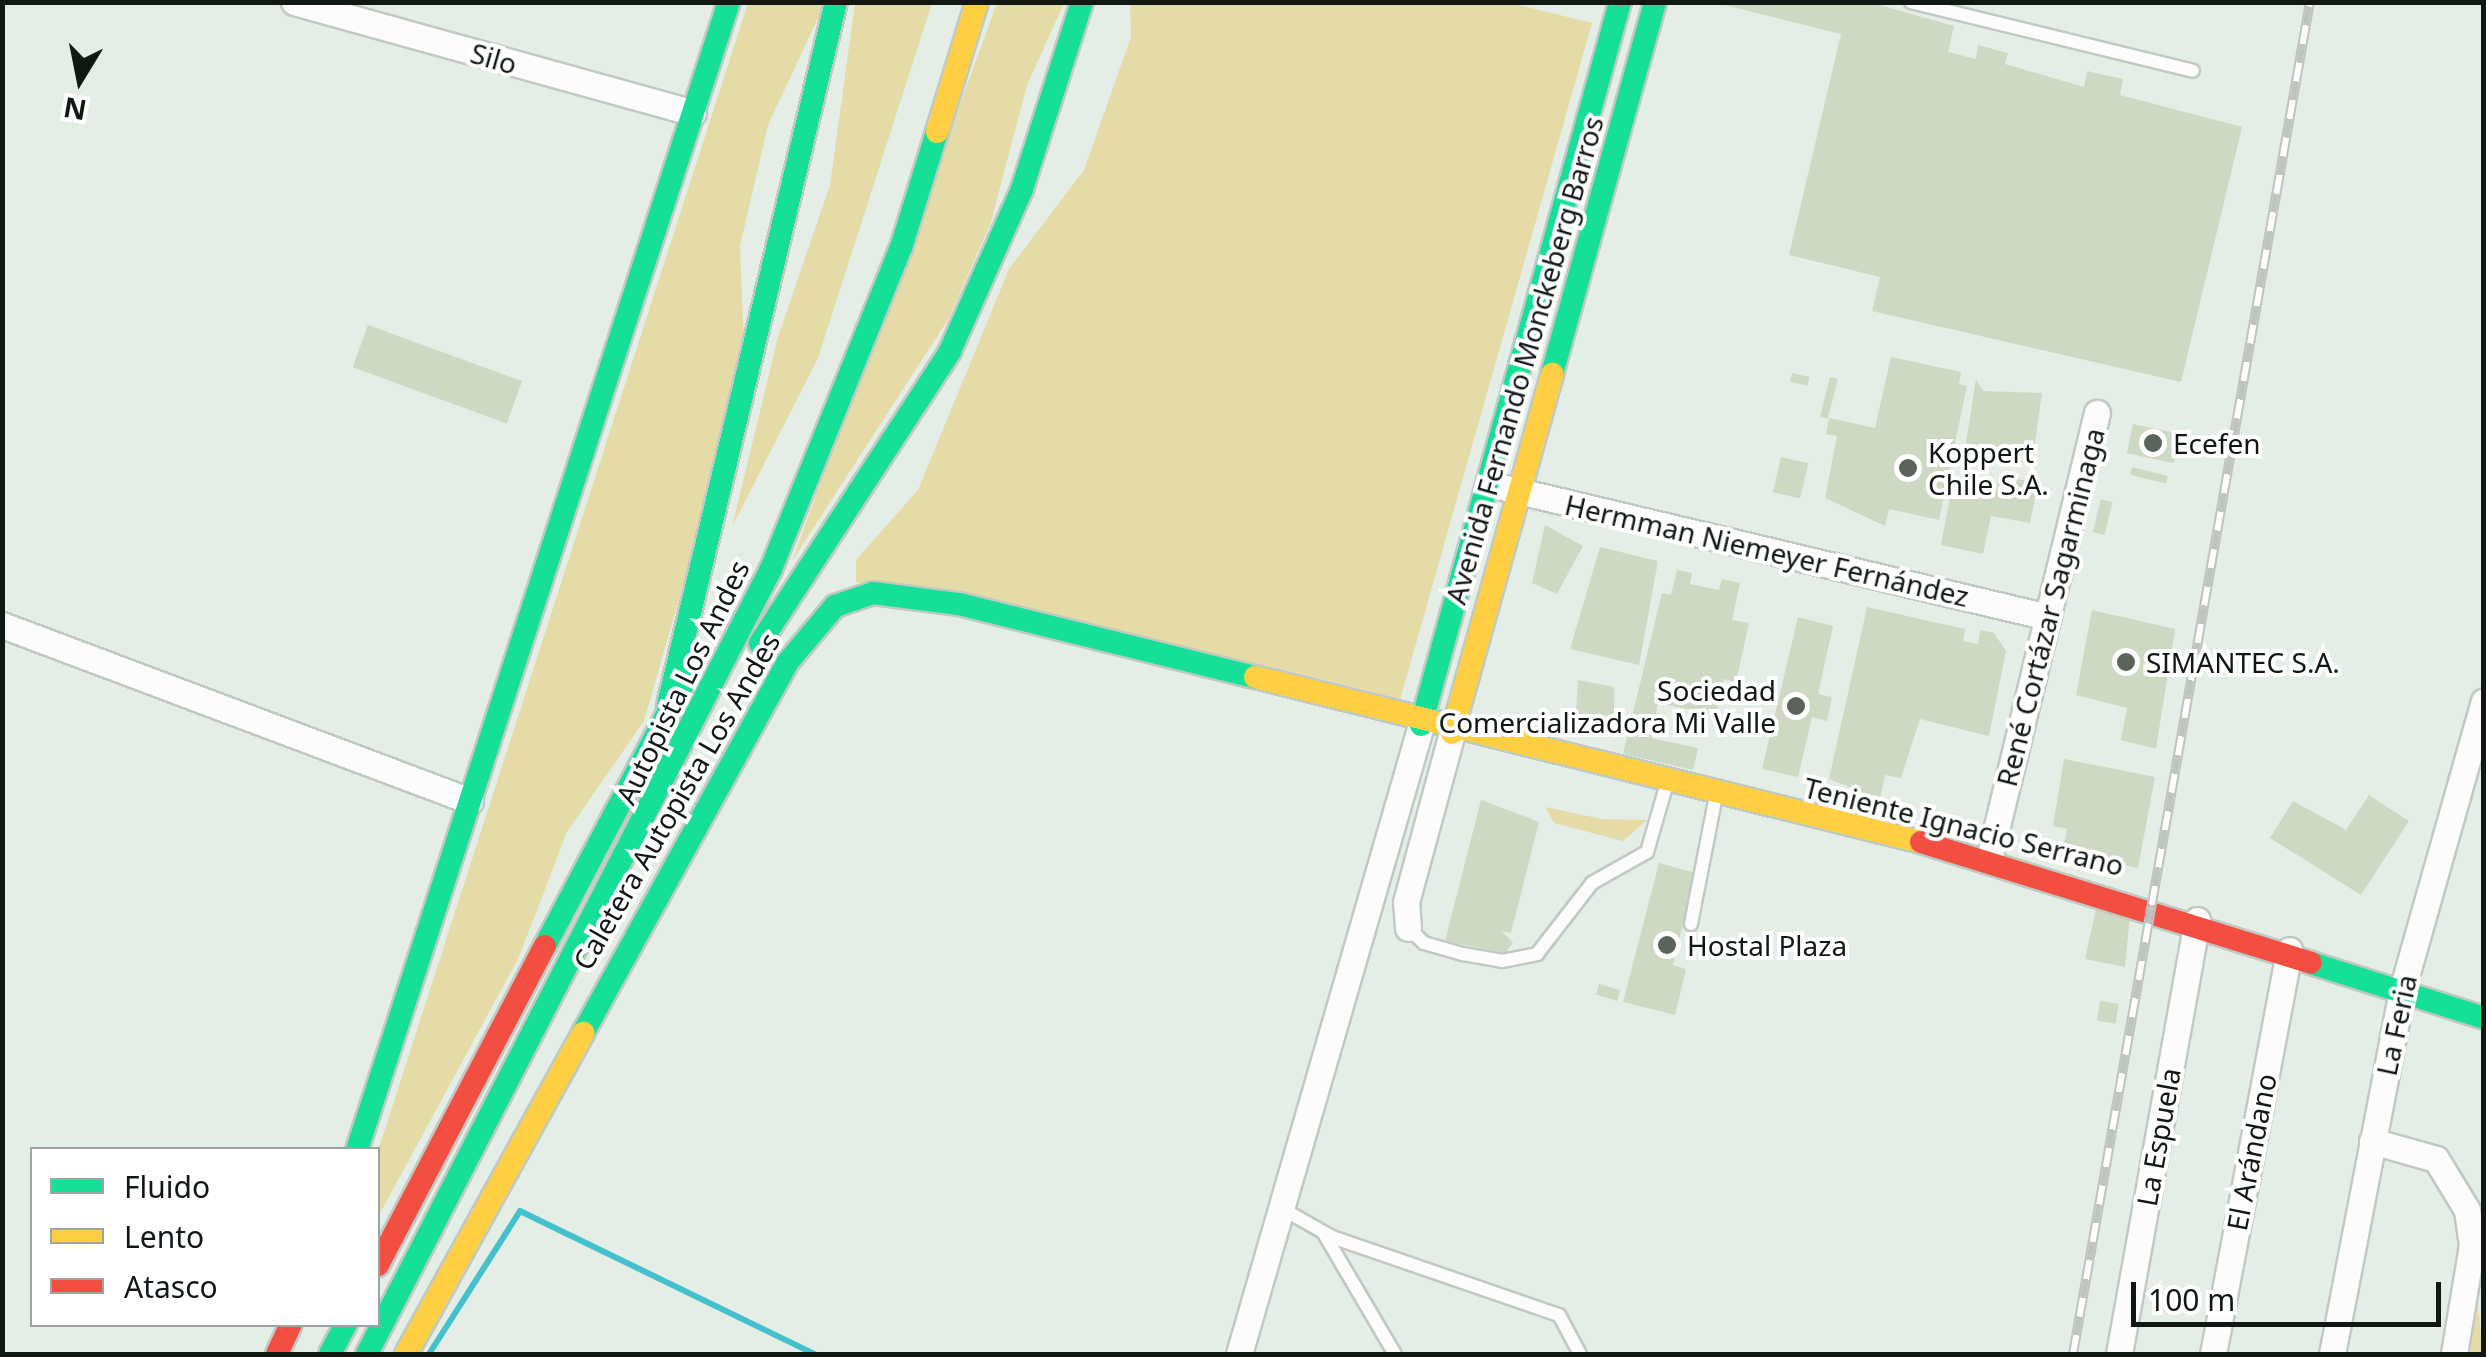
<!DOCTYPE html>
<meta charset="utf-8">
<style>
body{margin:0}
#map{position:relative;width:2486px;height:1357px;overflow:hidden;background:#e4eee6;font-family:"Noto Sans",sans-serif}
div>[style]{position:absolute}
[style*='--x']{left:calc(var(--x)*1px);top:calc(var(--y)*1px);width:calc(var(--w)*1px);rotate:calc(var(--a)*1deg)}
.green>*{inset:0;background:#e4dba6}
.stream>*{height:6px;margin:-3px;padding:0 3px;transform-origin:3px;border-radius:3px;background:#45c1ce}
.building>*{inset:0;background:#ced9c3;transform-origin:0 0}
.roads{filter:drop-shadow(2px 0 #c1c9c3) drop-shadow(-2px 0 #c1c9c3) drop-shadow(0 2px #c1c9c3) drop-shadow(0 -2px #c1c9c3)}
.lane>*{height:12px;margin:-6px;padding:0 6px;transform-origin:6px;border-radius:6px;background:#fbfcfb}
.street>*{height:25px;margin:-12.5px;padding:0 12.5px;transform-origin:12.5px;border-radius:12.5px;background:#fbfcfb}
.fast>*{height:22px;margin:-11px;padding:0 11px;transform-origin:11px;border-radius:11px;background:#16e098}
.slow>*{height:22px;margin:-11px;padding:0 11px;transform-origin:11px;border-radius:11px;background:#ffcf43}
.jam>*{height:22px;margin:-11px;padding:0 11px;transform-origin:11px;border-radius:11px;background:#f24e42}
.rail>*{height:10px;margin-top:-5px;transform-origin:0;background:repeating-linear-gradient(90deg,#fff 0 19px,#c0c4c1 0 38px);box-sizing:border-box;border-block:2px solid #c0c4c1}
.dots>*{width:28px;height:28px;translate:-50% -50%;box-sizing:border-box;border:5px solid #fff;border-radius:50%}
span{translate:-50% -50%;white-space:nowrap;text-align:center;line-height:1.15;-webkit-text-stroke:8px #fff;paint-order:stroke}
.street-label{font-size:28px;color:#111813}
.poi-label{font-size:28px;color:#111813}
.left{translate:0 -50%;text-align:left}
.right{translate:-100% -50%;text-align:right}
.frame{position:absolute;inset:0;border:5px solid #111813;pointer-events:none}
.legend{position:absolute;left:30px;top:1147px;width:350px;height:180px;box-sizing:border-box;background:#fff;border:2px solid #a0a3a1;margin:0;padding:12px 18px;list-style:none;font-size:30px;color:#111813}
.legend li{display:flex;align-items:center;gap:20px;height:50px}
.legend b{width:50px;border:2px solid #a0a3a1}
.north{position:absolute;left:30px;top:30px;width:100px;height:100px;-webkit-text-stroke:8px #fff;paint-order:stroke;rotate:190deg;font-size:28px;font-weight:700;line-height:40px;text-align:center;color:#111813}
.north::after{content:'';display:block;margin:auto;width:35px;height:45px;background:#111813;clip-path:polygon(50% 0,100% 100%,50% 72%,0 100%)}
.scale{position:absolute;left:2131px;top:1282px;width:310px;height:45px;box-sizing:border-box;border:5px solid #111813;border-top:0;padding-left:12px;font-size:30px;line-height:35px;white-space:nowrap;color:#111813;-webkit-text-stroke:8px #fff;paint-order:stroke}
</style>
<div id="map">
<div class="green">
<div style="clip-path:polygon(1507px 2px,1592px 23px,1400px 700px,856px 582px,856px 560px,918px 490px,1009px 269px,1084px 170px,1131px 37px,1130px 3px)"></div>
<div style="clip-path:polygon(748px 3px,825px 3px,768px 125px,740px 246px,745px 369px,644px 721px,567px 832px,519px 957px,378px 1217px,378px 1151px)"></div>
<div style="clip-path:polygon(855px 3px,932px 3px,818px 358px,732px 527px,778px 337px,830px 185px)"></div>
<div style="clip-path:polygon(997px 3px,1064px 3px,1027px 85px,991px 222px,949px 318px,792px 561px)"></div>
<div style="clip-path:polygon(1545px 807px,1602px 819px,1647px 820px,1623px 841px,1554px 823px)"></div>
<div style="clip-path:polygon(2476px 1287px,2483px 1354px,2466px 1354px)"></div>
</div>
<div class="stream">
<div style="--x:429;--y:1354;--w:169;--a:-57.5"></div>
<div style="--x:520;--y:1211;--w:327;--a:25.9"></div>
</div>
<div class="building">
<div style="clip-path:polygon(1713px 2px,1869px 2px,1954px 26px,1948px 52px,1976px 59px,1978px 45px,2008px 53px,2005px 64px,2084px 87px,2087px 71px,2123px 79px,2120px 95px,2242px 127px,2181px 382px,1872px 311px,1880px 277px,1789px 255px,1841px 34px)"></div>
<div style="left:368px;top:325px;width:164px;height:45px;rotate:20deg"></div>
<div style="clip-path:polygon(1891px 357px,1961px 372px,1959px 384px,1967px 386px,1939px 520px,1889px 509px,1885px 526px,1825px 498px,1837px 436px,1826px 434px,1829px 418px,1875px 428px)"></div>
<div style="left:1792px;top:373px;width:18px;height:9px;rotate:13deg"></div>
<div style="left:1830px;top:377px;width:8px;height:41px;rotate:14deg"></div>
<div style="clip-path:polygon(1976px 379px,1983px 391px,2042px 393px,2032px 466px,1966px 443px)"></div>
<div style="left:2133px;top:424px;width:48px;height:30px;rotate:12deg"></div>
<div style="left:1781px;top:457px;width:28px;height:36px;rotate:13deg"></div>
<div style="left:2132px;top:467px;width:37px;height:8px;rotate:14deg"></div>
<div style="clip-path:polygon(1999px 475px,2038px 483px,2030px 523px,1991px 516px,1983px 554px,1941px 545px,1953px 481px,1996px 490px)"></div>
<div style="left:2101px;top:499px;width:12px;height:34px;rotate:14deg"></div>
<div style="clip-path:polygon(1545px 525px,1583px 546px,1557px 594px,1532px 583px)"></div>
<div style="clip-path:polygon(1600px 547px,1658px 561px,1639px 665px,1570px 649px)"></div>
<div style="clip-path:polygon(1677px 570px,1692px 573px,1690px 584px,1719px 590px,1722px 579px,1740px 583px,1732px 620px,1749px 623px,1736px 682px,1724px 679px,1716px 715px,1658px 703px,1651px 738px,1698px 748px,1693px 770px,1623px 754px,1662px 593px,1671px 595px)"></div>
<div style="clip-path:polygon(1867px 607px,1965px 629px,1963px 641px,1978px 644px,1980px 630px,1994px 633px,2006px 651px,1989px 736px,1920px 719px,1901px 778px,1885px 775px,1880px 799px,1829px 779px)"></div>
<div style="clip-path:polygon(2092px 610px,2175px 629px,2156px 749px,2121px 740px,2127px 708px,2076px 695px)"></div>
<div style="clip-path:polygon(1798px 617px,1833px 626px,1818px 694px,1832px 697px,1827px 721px,1812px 717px,1798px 777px,1762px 769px)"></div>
<div style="clip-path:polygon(1578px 680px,1614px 687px,1614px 724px,1575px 730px)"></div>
<div style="clip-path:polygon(2064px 759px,2155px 777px,2138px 868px,2062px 852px,2067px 829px,2053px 826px)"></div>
<div style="clip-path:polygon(2369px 795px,2409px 821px,2361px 895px,2270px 838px,2293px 801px,2346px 830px)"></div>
<div style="clip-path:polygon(1481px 800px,1539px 822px,1511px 933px,1502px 931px,1513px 943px,1505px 953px,1445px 941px)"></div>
<div style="clip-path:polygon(1659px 863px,1696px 873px,1673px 965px,1686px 969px,1675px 1015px,1623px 1002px)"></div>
<div style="clip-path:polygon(2096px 909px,2130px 916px,2125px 967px,2085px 959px)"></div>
<div style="left:1599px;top:984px;width:22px;height:11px;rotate:16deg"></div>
<div style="left:2100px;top:1001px;width:19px;height:20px;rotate:9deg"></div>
</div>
<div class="roads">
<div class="lane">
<div style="--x:1911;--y:2;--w:290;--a:13.7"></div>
<div style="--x:1691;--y:924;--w:131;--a:-79"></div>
<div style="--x:1408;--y:928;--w:22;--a:43"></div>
<div style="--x:1424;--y:943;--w:41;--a:15.8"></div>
<div style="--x:1463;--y:954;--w:40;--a:10"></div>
<div style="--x:1502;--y:961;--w:36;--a:-11"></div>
<div style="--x:1537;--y:954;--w:90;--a:-52.2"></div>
<div style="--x:1592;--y:883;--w:63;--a:-29.4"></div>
<div style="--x:1647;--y:852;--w:72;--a:-73.8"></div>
<div style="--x:1279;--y:1207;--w:61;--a:29.5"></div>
<div style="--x:1332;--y:1237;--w:240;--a:19"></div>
<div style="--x:1559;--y:1315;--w:44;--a:61.7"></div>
<div style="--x:1323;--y:1232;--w:142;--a:59.5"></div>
</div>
<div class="street">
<div style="--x:294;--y:2;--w:414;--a:15.5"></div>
<div style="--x:1506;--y:488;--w:557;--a:13.39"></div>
<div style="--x:2;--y:625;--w:500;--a:20.6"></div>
<div style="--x:1989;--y:859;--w:459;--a:-76.4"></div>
<div style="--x:1408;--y:928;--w:26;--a:-94"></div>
<div style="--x:1406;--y:902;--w:175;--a:-74.8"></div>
<div style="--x:2372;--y:1141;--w:66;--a:15.7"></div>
<div style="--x:2436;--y:1159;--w:60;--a:58.7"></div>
<div style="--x:2467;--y:1210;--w:35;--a:82"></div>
<div style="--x:2472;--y:1245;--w:110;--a:99.4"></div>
<div style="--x:1239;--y:1354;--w:655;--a:-73.86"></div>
<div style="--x:2119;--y:1354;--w:441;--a:-79.8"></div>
<div style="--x:2213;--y:1354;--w:411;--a:-79.3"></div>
<div style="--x:2332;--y:1354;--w:374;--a:-79.1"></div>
<div style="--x:2403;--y:987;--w:297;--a:-74.2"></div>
</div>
<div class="fast">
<div style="--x:1552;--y:374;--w:386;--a:-74.5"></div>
<div style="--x:760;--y:643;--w:348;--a:-56.9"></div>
<div style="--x:950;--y:351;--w:177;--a:-66"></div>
<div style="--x:1022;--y:189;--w:196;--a:-72.2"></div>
<div style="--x:668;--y:705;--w:723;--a:-76.56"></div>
<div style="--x:1421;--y:725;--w:750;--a:-74.61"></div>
<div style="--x:545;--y:946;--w:301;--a:-62.2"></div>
<div style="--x:2311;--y:963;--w:182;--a:17.6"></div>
<div style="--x:583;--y:1033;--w:423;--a:-61.1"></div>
<div style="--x:787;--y:663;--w:75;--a:-49.9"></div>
<div style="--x:835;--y:606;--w:40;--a:-18.9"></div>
<div style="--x:873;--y:593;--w:87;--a:7.3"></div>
<div style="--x:959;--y:604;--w:305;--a:13.9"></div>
<div style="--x:357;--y:1150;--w:1207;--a:-72.05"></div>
<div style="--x:330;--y:1354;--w:34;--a:-62"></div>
<div style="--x:367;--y:1354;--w:883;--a:-62.77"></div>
<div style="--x:771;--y:569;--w:346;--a:-68"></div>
<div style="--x:901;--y:248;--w:121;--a:-72.8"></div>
</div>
<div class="slow">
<div style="--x:937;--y:132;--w:136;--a:-72.9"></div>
<div style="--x:1255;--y:677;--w:686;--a:13.91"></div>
<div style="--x:1452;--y:733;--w:373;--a:-74.4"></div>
<div style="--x:406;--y:1354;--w:367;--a:-61.1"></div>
</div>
<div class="jam">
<div style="--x:1921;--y:842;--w:408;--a:17.2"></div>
<div style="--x:378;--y:1265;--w:360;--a:-62.4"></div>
<div style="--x:277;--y:1354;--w:33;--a:-65"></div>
</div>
</div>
<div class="rail">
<div style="--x:2073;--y:1354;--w:1373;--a:-80.06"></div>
</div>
<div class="dots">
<div style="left:2153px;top:443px;background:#5b635d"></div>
<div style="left:1908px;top:468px;background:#5b635d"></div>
<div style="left:2126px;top:662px;background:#5b635d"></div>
<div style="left:1796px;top:706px;background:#5b635d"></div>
<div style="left:1667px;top:945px;background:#5b635d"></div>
</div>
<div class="street-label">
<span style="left:494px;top:58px;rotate:16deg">Silo</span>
<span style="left:1524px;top:360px;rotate:-74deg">Avenida Fernando Monckeberg Barros</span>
<span style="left:1767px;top:550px;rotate:13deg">Hermman Niemeyer Fernández</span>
<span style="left:2050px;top:607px;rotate:-76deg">René Cortázar Sagarminaga</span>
<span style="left:682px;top:682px;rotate:-64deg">Autopista Los Andes</span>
<span style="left:676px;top:801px;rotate:-60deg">Caletera Autopista Los Andes</span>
<span style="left:1964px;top:826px;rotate:14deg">Teniente Ignacio Serrano</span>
<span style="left:2396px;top:1025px;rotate:-78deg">La Feria</span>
<span style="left:2158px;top:1137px;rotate:-80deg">La Espuela</span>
<span style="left:2251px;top:1152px;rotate:-79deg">El Arándano</span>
</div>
<div class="poi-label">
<span class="left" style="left:2173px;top:443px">Ecefen</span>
<span class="left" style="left:1928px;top:468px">Koppert<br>Chile S.A.</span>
<span class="left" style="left:2146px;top:662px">SIMANTEC S.A.</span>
<span class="right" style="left:1776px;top:706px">Sociedad<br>Comercializadora Mi Valle</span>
<span class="left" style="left:1687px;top:945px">Hostal Plaza</span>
</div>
<div class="frame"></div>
<ul class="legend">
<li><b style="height:12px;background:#16e098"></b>Fluido</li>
<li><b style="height:12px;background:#ffcf43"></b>Lento</li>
<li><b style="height:12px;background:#f24e42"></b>Atasco</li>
</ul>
<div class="north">N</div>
<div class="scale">100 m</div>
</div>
